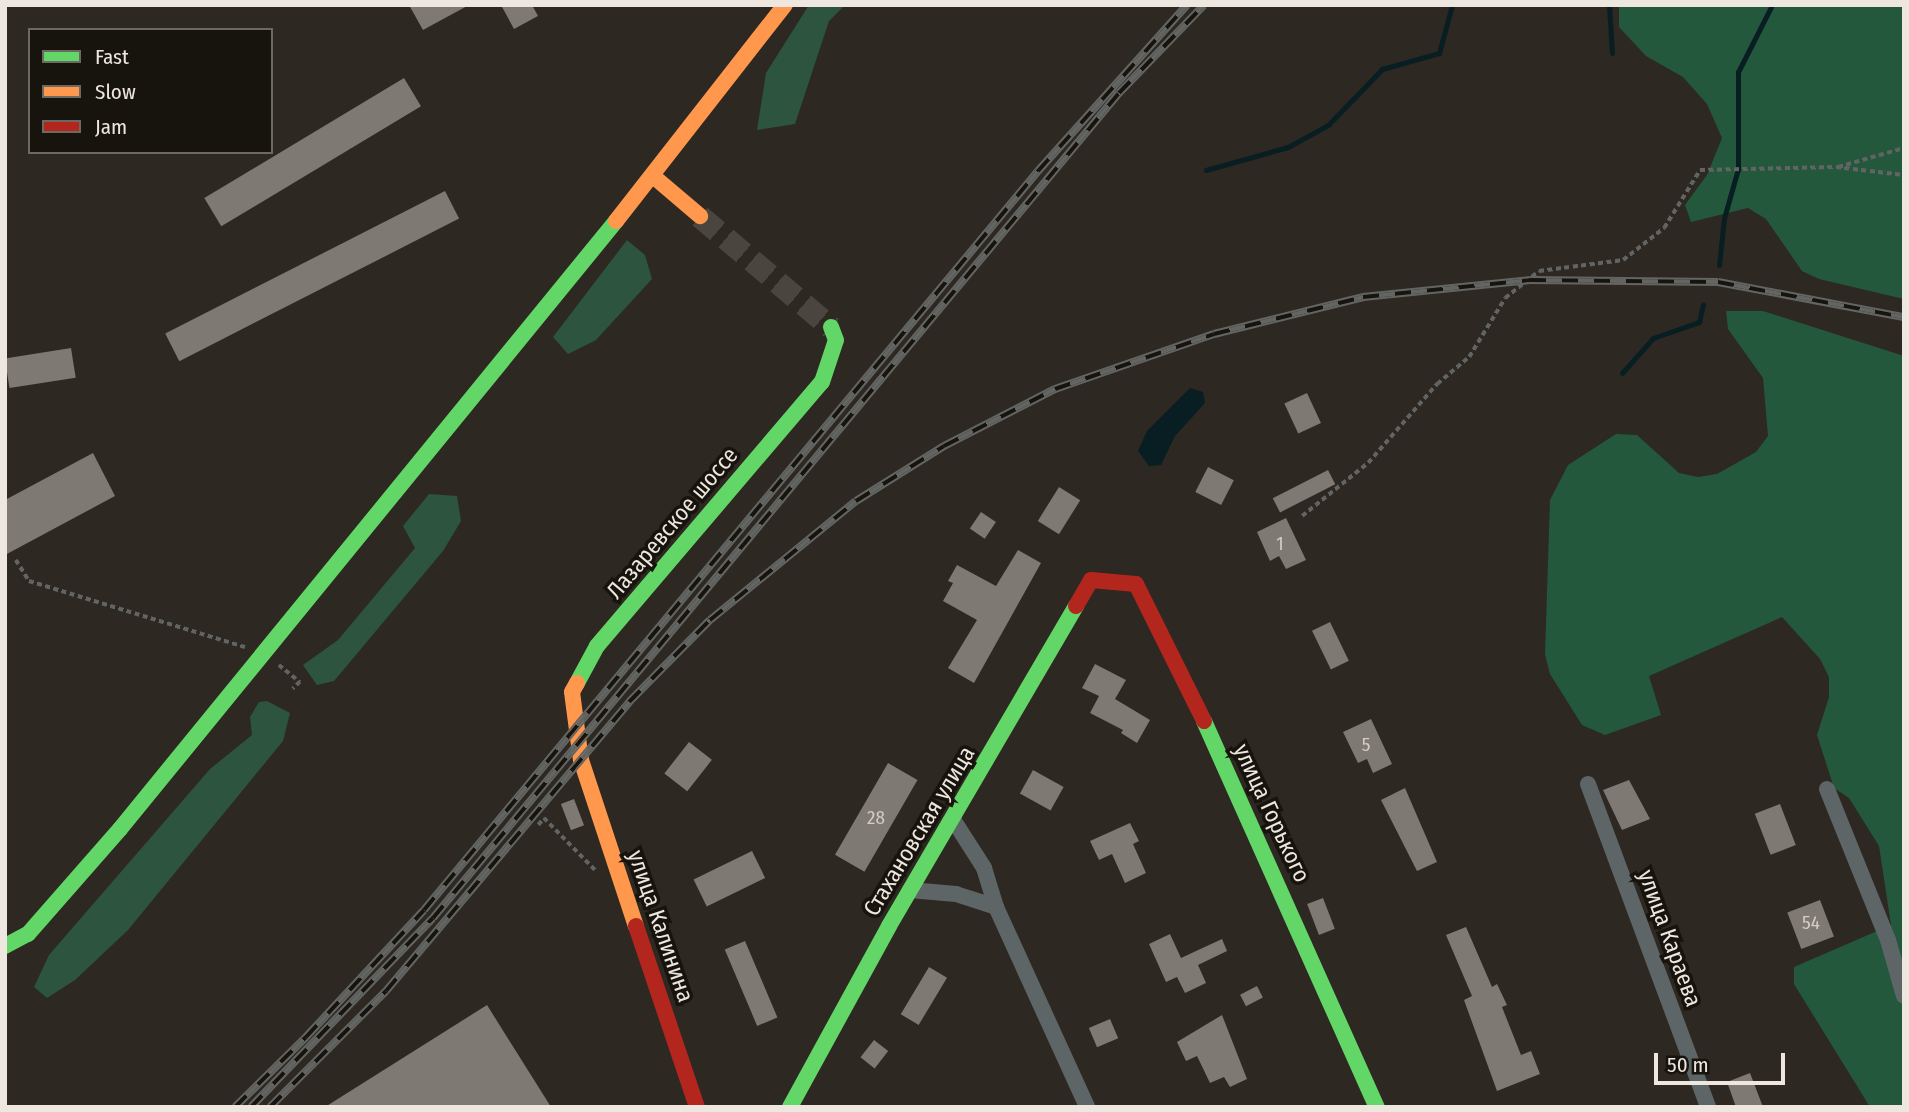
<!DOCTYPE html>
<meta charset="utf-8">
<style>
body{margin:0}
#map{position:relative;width:1909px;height:1112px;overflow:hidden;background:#2d2821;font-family:"Fira Sans Condensed",sans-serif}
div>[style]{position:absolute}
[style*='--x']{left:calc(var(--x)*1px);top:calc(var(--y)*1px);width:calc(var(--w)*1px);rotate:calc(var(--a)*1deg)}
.green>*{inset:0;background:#2c543e}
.forest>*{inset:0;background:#23583d}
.water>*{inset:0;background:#081e22}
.stream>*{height:5px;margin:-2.5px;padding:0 2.5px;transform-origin:2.5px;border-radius:2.5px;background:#081e22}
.building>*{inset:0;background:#7e7973;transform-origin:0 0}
.secondary-tunnel>*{height:23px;margin-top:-11.5px;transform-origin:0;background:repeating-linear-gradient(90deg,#4a453e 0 23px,transparent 0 34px)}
.path>*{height:3.5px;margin-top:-1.75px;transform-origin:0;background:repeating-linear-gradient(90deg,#616462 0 5px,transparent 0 8.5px)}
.street>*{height:16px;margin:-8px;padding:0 8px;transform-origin:8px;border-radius:8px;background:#5d6567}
.fast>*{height:16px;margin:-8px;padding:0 8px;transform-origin:8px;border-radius:8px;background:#63d668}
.slow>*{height:16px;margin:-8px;padding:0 8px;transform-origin:8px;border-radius:8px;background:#ff974d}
.jam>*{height:16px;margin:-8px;padding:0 8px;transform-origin:8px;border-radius:8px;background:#b3261e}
.rail>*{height:8px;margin-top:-4px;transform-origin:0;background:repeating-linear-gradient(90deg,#17130d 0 16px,#636563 0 32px);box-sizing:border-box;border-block:2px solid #636563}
span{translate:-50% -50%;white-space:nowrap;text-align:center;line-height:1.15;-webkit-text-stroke:7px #17130d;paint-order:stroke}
.number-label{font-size:19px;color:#d2ccc4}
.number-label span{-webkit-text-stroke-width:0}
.street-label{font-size:23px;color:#eee7df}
.frame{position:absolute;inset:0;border:7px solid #eee7df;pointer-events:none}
.legend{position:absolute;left:28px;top:28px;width:245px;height:126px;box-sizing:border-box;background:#17130d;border:2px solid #6d6861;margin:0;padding:9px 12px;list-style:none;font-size:21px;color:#eee7df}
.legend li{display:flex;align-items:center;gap:14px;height:35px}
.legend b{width:35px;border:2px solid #6d6861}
.scale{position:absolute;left:1654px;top:1053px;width:131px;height:32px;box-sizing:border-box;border:4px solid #eee7df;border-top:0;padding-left:9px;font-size:21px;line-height:24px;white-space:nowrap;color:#eee7df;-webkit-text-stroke:5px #17130d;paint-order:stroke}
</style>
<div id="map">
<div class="green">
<div style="clip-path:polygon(809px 5px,845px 5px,829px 21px,795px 124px,757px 130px,766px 73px)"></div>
<div style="clip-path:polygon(627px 240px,645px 255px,652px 279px,596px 340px,568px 354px,553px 337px)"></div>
<div style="clip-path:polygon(429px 494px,457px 496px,461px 521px,443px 551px,334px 681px,317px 685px,303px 665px,338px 640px,415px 548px,403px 526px)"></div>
<div style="clip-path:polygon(267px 701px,290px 713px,283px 741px,128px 930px,75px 980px,47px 998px,34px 987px,49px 955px,210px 769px,252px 735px,250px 717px,259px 702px)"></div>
</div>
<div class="forest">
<div style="clip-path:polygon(1619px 5px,1904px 5px,1904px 299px,1819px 279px,1802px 271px,1766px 219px,1748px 208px,1691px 222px,1685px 205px,1707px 175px,1722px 138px,1707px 104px,1683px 77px,1646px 56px,1619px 27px)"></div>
<div style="clip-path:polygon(1726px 311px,1763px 311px,1904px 356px,1904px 1107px,1870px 1107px,1794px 984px,1794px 967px,1891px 925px,1879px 846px,1849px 798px,1834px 788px,1817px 735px,1829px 697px,1829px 677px,1820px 659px,1782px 617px,1649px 676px,1661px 715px,1605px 735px,1582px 725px,1550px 674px,1545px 654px,1550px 500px,1568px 465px,1616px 434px,1637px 435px,1679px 473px,1698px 477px,1717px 474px,1756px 452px,1768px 436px,1763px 378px,1728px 329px)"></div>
</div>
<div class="water">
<div style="clip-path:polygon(1190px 388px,1203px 392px,1205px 403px,1175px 436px,1161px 465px,1149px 466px,1138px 451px,1147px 431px)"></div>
</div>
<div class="stream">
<div style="--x:1609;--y:5;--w:48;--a:86.4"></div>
<div style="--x:1206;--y:170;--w:85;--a:-15.7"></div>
<div style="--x:1288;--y:147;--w:46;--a:-28.8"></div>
<div style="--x:1328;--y:125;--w:78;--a:-46"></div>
<div style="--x:1382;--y:69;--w:59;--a:-15.7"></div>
<div style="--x:1439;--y:53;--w:50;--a:-74.8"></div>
<div style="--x:1719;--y:265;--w:47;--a:-83.9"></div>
<div style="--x:1724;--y:218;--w:51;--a:-74.1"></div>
<div style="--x:1738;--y:169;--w:97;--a:-90"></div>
<div style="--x:1738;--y:72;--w:75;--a:-63.1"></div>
<div style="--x:1622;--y:373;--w:47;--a:-48.5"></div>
<div style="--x:1653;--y:338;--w:49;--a:-19.2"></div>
<div style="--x:1699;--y:322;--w:18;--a:-77"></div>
</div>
<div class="building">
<div style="clip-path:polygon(409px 5px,469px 5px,423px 30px)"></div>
<div style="clip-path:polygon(501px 5px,532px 5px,538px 16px,514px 29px)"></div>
<div style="left:404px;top:78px;width:33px;height:233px;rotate:59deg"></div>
<div style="left:445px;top:191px;width:31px;height:314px;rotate:63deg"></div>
<div style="left:71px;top:348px;width:30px;height:67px;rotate:81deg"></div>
<div style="left:1307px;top:393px;width:33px;height:25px;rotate:65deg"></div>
<div style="clip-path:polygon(93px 453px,115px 496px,5px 555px,5px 500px)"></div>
<div style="left:1208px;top:467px;width:29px;height:28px;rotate:27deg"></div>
<div style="left:1328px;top:470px;width:16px;height:62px;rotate:63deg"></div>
<div style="left:1059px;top:487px;width:25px;height:40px;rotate:32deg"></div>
<div style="left:981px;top:512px;width:18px;height:20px;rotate:34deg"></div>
<div style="clip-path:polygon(1286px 518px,1306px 560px,1286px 569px,1279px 556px,1270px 561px,1257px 532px)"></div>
<div style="clip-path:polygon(1018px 550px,1041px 563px,974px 683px,948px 668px,977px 620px,943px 601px,953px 583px,948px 581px,957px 565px,996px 586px)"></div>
<div style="left:1330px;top:622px;width:43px;height:20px;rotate:64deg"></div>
<div style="clip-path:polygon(1095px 664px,1126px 680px,1115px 699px,1150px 720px,1137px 743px,1121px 733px,1123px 730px,1090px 713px,1099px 696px,1082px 688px)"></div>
<div style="clip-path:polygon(1371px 719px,1392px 764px,1373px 773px,1367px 759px,1358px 763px,1343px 732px)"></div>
<div style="left:689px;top:742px;width:29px;height:40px;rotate:38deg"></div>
<div style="left:888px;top:763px;width:34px;height:106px;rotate:30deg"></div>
<div style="left:1033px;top:770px;width:35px;height:27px;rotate:29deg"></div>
<div style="clip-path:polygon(1629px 780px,1650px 819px,1622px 830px,1603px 790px)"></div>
<div style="clip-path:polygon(1405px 788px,1437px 862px,1417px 871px,1381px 800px)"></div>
<div style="left:574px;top:799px;width:28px;height:14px;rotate:69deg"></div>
<div style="left:1780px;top:804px;width:44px;height:27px;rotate:69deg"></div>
<div style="clip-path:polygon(1130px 823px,1139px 841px,1133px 844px,1146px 873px,1125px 883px,1112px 854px,1099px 860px,1090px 841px)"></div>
<div style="left:752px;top:851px;width:30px;height:65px;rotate:64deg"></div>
<div style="left:1323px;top:898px;width:33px;height:17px;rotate:69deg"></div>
<div style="left:1820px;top:900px;width:39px;height:35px;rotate:69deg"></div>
<div style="clip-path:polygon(1466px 927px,1492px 987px,1497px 984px,1507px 1005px,1502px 1007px,1521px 1055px,1531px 1051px,1540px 1074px,1497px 1091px,1464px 1000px,1472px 996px,1446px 935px)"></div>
<div style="clip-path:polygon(1170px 934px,1181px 958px,1222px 939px,1227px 951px,1198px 965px,1206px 983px,1185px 993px,1177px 977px,1166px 982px,1149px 944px)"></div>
<div style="left:745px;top:941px;width:83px;height:22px;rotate:67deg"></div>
<div style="left:929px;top:967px;width:21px;height:55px;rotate:31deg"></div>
<div style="left:1257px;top:986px;width:13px;height:19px;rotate:63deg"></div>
<div style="clip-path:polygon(487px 1005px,551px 1107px,325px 1107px)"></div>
<div style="clip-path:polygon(1222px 1015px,1247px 1079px,1230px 1087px,1224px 1077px,1210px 1083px,1197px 1056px,1186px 1061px,1177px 1042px)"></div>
<div style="left:1110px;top:1019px;width:21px;height:23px;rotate:67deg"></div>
<div style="left:874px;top:1040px;width:18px;height:22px;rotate:38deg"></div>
<div style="clip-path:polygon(1750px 1073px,1763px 1107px,1736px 1107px,1727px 1082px)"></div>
</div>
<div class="secondary-tunnel">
<div style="--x:700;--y:216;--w:172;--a:40.3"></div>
</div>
<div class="path">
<div style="--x:1838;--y:167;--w:69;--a:-16.1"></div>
<div style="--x:1302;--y:516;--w:85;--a:-38.8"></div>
<div style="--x:1368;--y:463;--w:105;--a:-48.9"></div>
<div style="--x:1437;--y:384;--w:42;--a:-40.2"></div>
<div style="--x:1469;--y:357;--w:69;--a:-58.6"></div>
<div style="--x:1505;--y:298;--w:43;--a:-38.5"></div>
<div style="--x:1539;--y:271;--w:85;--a:-7.5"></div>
<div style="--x:1623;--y:260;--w:52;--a:-38"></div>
<div style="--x:1664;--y:228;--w:68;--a:-58.2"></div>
<div style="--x:1700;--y:170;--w:136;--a:-1.3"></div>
<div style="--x:1836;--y:167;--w:68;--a:6.7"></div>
<div style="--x:16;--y:560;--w:25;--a:58"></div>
<div style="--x:29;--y:581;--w:226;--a:17"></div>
<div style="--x:279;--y:665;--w:27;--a:39"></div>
<div style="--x:300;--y:682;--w:10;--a:135"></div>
<div style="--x:538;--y:825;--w:9;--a:-49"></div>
<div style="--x:544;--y:818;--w:76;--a:45.5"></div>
</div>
<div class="street">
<div style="--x:1588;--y:784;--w:345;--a:69.6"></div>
<div style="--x:1827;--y:789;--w:163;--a:68"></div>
<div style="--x:1888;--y:940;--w:58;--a:74.1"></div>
<div style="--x:954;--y:821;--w:56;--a:57.4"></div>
<div style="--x:984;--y:868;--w:41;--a:72.9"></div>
<div style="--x:996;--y:907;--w:220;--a:65.5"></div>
<div style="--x:910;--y:890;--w:46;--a:5"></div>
<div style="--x:956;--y:894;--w:42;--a:18"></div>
</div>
<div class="fast">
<div style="--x:577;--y:683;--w:42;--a:-61.6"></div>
<div style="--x:597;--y:646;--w:347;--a:-49.6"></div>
<div style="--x:822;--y:382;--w:44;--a:-71.6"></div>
<div style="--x:836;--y:340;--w:14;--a:-111"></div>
<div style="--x:1204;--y:721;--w:423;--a:65.9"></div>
<div style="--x:5;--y:946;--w:26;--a:-28"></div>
<div style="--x:28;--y:934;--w:140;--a:-48.8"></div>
<div style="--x:120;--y:829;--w:785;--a:-50.79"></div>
<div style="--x:790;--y:1107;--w:206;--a:-61.3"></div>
<div style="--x:889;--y:926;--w:371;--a:-59.7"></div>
</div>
<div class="slow">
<div style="--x:653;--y:176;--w:62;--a:40.4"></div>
<div style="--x:616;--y:221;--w:274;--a:-52"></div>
<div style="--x:577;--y:683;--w:10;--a:119"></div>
<div style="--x:572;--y:692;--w:69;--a:82.5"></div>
<div style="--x:581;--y:760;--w:175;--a:71.7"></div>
</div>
<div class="jam">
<div style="--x:1076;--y:606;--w:30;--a:-60"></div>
<div style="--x:1091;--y:580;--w:45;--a:5.1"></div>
<div style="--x:1136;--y:584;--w:153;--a:63.6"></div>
<div style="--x:636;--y:926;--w:191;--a:71.4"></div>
</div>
<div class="rail">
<div style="--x:235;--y:1107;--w:100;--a:-44.6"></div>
<div style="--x:306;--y:1037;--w:173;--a:-47.1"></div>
<div style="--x:424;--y:910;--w:961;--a:-50.28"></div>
<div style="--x:1038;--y:171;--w:223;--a:-48.1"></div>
<div style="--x:251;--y:1107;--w:262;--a:-46.1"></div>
<div style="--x:433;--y:918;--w:1073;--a:-50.26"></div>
<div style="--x:1119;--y:93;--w:122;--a:-46"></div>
<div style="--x:270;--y:1107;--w:164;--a:-45"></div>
<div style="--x:386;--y:991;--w:378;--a:-49.9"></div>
<div style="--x:629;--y:702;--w:115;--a:-45.4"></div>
<div style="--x:710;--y:620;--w:188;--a:-39.2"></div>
<div style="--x:856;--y:501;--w:104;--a:-32"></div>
<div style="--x:944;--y:446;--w:125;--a:-27.2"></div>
<div style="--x:1055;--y:389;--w:168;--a:-19.1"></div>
<div style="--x:1214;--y:334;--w:154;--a:-13.9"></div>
<div style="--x:1363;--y:297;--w:168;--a:-5.8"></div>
<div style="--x:1530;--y:280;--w:188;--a:0.6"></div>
<div style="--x:1718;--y:282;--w:189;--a:10.7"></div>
</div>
<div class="number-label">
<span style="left:1280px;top:544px">1</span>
<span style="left:1366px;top:745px">5</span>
<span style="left:876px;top:818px">28</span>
<span style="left:1811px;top:923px">54</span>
</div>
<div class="street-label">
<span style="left:672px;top:523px;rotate:-50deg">Лазаревское шоссе</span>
<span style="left:1272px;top:813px;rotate:65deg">улица Горького</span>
<span style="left:919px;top:831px;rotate:-59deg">Стахановская улица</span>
<span style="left:661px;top:926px;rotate:71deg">улица Калинина</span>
<span style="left:1670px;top:938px;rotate:70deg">улица Караева</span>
</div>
<div class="frame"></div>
<ul class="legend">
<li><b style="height:9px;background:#63d668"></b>Fast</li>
<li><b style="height:9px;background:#ff974d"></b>Slow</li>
<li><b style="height:9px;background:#b3261e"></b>Jam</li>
</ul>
<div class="scale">50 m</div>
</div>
